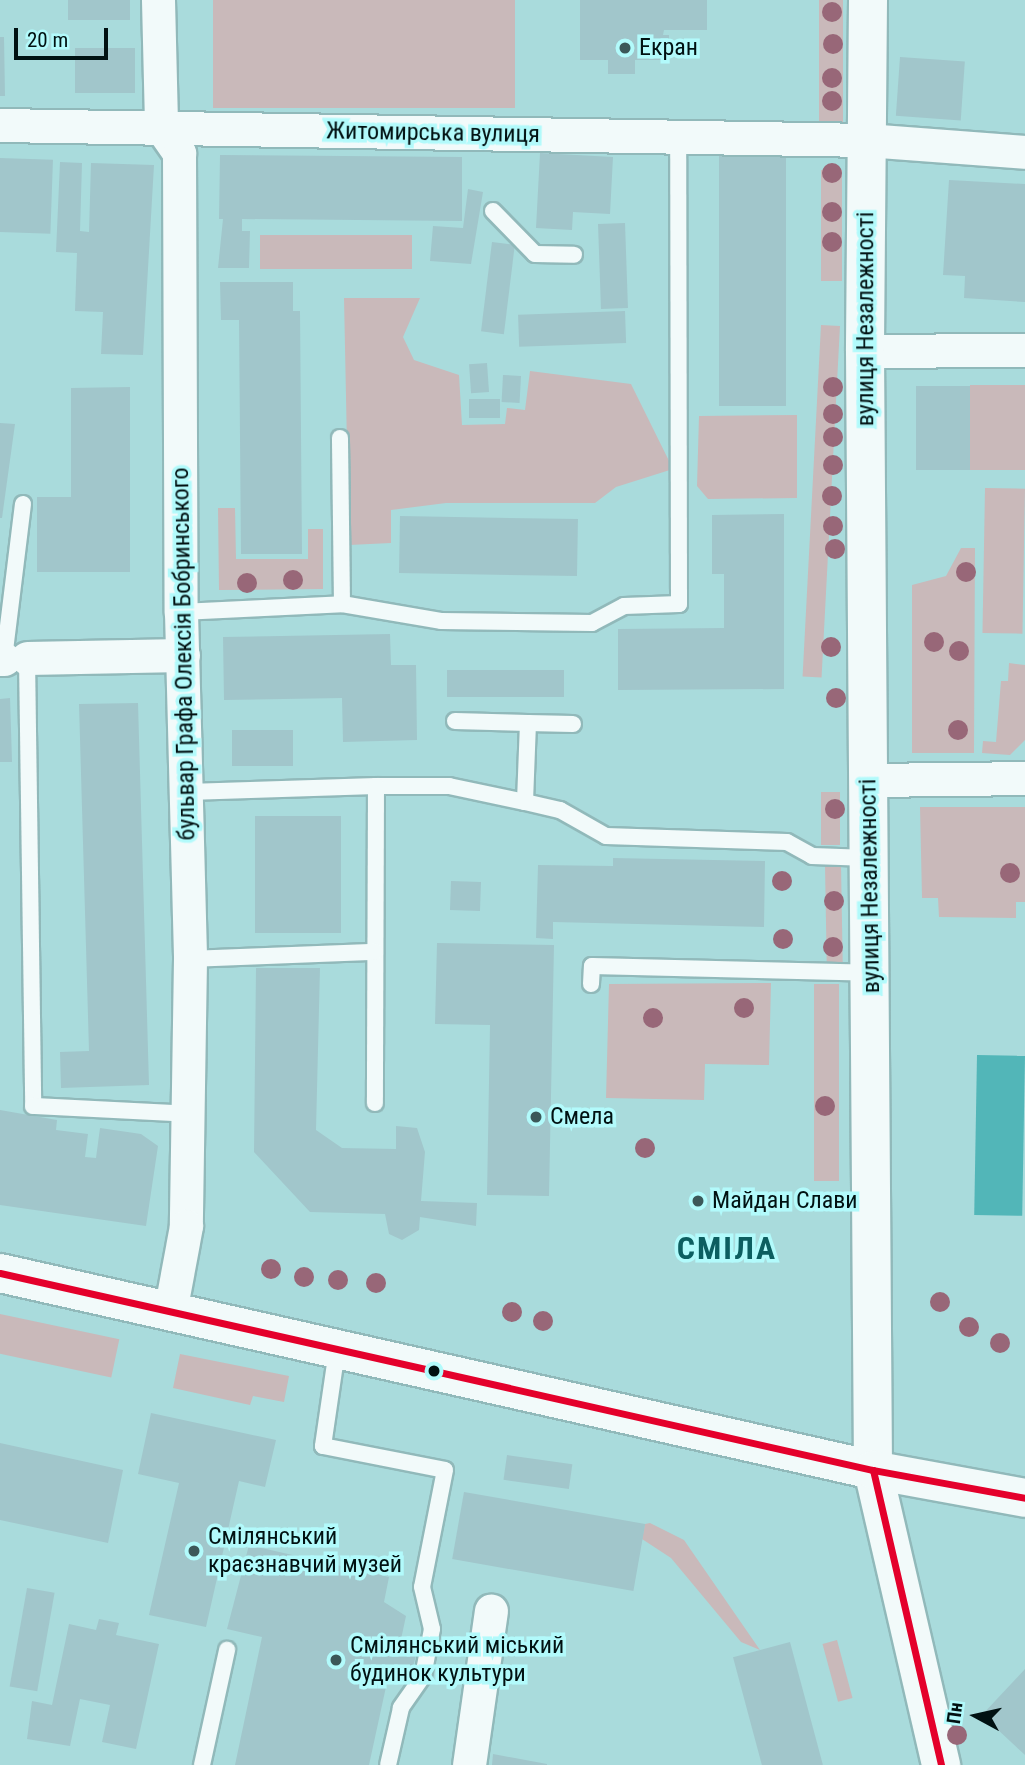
<!DOCTYPE html>
<meta charset="utf-8">
<style>
body{margin:0}
#map{position:relative;width:1025px;height:1765px;overflow:hidden;background:#a9dbdc;font-family:"Roboto Condensed",sans-serif}
div>[style]{position:absolute}
[style*='--x']{left:calc(var(--x)*1px);top:calc(var(--y)*1px);width:calc(var(--w)*1px);rotate:calc(var(--a)*1deg)}
.green>*{inset:0;background:#c9b9ba;transform-origin:0 0}
.water>*{inset:0;background:#52b6b8;transform-origin:0 0}
.building>*{inset:0;background:#a1c6cb;transform-origin:0 0}
.roads{filter:drop-shadow(2px 0 #91b9ba) drop-shadow(-2px 0 #91b9ba) drop-shadow(0 2px #91b9ba) drop-shadow(0 -2px #91b9ba)}
.lane>*{height:16px;margin:-8px;padding:0 8px;transform-origin:8px;border-radius:8px;background:#f2fafa}
.street>*{height:33px;margin:-16.5px;padding:0 16.5px;transform-origin:16.5px;border-radius:16.5px;background:#f2fafa}
.secondary>*{height:38px;margin:-19px;padding:0 19px;transform-origin:19px;border-radius:19px;background:#f2fafa}
.bus-1>*{height:7px;margin:-3.5px;padding:0 3.5px;transform-origin:3.5px;border-radius:3.5px;background:#e4002b}
.trees>*{width:20px;height:20px;margin:-10px;border-radius:50%;background:#986778}
.dots>*{width:19px;height:19px;translate:-50% -50%;box-sizing:border-box;border:4px solid #b2fafb;border-radius:50%}
span{translate:-50% -50%;white-space:nowrap;text-align:center;line-height:1.15;-webkit-text-stroke:7px #b2fafb;paint-order:stroke}
.poi-label{font-size:24px;color:#011112}
.left{translate:0 -50%;text-align:left}
.street-label{font-size:24px;color:#011112}
.district-label{font-size:32px;color:#0c5e60;font-weight:700;letter-spacing:2px}
.north{position:absolute;left:941px;top:1681px;width:70px;height:70px;-webkit-text-stroke:5px #b2fafb;paint-order:stroke;rotate:278deg;font-size:19px;font-weight:700;line-height:28px;text-align:center;color:#011112}
.north::after{content:'';display:block;margin:auto;width:24px;height:32px;background:#011112;clip-path:polygon(50% 0,100% 100%,50% 72%,0 100%)}
.scale{position:absolute;left:14px;top:28px;width:94px;height:32px;box-sizing:border-box;border:4px solid #011112;border-top:0;padding-left:9px;font-size:21px;line-height:24px;white-space:nowrap;color:#011112;-webkit-text-stroke:5px #b2fafb;paint-order:stroke}
</style>
<div id="map">
<div class="green">
<div style="left:213px;top:0;width:302px;height:108px"></div>
<div style="left:819px;top:0;width:24px;height:126px"></div>
<div style="left:821px;top:170px;width:21px;height:111px"></div>
<div style="left:260px;top:235px;width:152px;height:34px"></div>
<div style="clip-path:polygon(344px 298px,420px 298px,403px 337px,414px 360px,459px 375px,462px 425px,505px 424px,507px 408px,525px 410px,530px 371px,631px 384px,673px 469px,616px 487px,595px 503px,446px 503px,391px 510px,391px 543px,349px 545px)"></div>
<div style="left:821px;top:325px;width:19px;height:352px;rotate:3deg"></div>
<div style="left:1025px;top:385px;width:85px;height:55px;rotate:90deg"></div>
<div style="clip-path:polygon(797px 415px,797px 498px,708px 499px,697px 486px,699px 416px)"></div>
<div style="left:985px;top:488px;width:40px;height:145px;rotate:1deg"></div>
<div style="clip-path:polygon(218px 508px,235px 508px,236px 559px,308px 559px,308px 529px,323px 529px,323px 589px,219px 590px)"></div>
<div style="clip-path:polygon(961px 548px,975px 548px,974px 753px,912px 753px,912px 585px,946px 576px)"></div>
<div style="clip-path:polygon(1009px 663px,1025px 665px,1025px 740px,1010px 755px,982px 753px,983px 741px,996px 742px,1001px 681px,1008px 681px)"></div>
<div style="left:821px;top:792px;width:19px;height:53px"></div>
<div style="clip-path:polygon(920px 807px,1025px 807px,1025px 902px,1016px 902px,1016px 918px,939px 917px,938px 898px,922px 898px)"></div>
<div style="left:841px;top:865px;width:98px;height:16px;rotate:89deg"></div>
<div style="clip-path:polygon(771px 983px,769px 1065px,705px 1064px,704px 1100px,606px 1098px,609px 984px)"></div>
<div style="left:814px;top:984px;width:25px;height:197px"></div>
<div style="left:0;top:1314px;width:122px;height:39px;rotate:12deg"></div>
<div style="clip-path:polygon(180px 1354px,289px 1376px,284px 1402px,253px 1396px,250px 1405px,173px 1388px)"></div>
<div style="clip-path:polygon(650px 1523px,684px 1540px,760px 1650px,741px 1642px,671px 1558px,642px 1539px,645px 1524px)"></div>
<div style="left:837px;top:1640px;width:60px;height:15px;rotate:75deg"></div>
</div>
<div class="water">
<div style="left:977px;top:1055px;width:48px;height:160px;rotate:1deg"></div>
</div>
<div class="building">
<div style="left:68px;top:0;width:62px;height:20px"></div>
<div style="clip-path:polygon(580px 0,707px 0,707px 30px,664px 30px,663px 35px,669px 35px,669px 60px,635px 60px,635px 74px,608px 74px,608px 60px,580px 60px)"></div>
<div style="clip-path:polygon(0 37px,4px 37px,5px 96px,0 96px)"></div>
<div style="left:75px;top:48px;width:60px;height:45px"></div>
<div style="left:900px;top:57px;width:65px;height:59px;rotate:4deg"></div>
<div style="clip-path:polygon(540px 153px,613px 157px,610px 214px,573px 212px,572px 230px,536px 228px)"></div>
<div style="clip-path:polygon(220px 155px,462px 157px,462px 221px,242px 219px,242px 231px,250px 231px,249px 268px,218px 268px,223px 219px,219px 219px)"></div>
<div style="left:786px;top:156px;width:250px;height:67px;rotate:90deg"></div>
<div style="left:0;top:158px;width:53px;height:74px;rotate:2deg"></div>
<div style="clip-path:polygon(60px 162px,82px 163px,80px 231px,89px 232px,91px 163px,154px 165px,143px 355px,101px 354px,103px 312px,75px 311px,77px 253px,56px 252px)"></div>
<div style="clip-path:polygon(949px 180px,1025px 184px,1025px 302px,964px 298px,965px 276px,943px 275px)"></div>
<div style="clip-path:polygon(468px 189px,483px 192px,471px 264px,430px 261px,433px 226px,463px 228px)"></div>
<div style="left:625px;top:223px;width:85px;height:27px;rotate:88deg"></div>
<div style="left:492px;top:242px;width:23px;height:90px;rotate:7deg"></div>
<div style="clip-path:polygon(220px 282px,293px 282px,293px 311px,300px 311px,302px 554px,241px 554px,239px 320px,221px 320px)"></div>
<div style="left:625px;top:311px;width:32px;height:107px;rotate:88deg"></div>
<div style="left:487px;top:363px;width:29px;height:18px;rotate:86deg"></div>
<div style="left:503px;top:375px;width:18px;height:27px;rotate:3deg"></div>
<div style="left:916px;top:386px;width:54px;height:84px"></div>
<div style="clip-path:polygon(130px 387px,130px 572px,37px 572px,37px 497px,71px 497px,71px 388px)"></div>
<div style="left:469px;top:399px;width:31px;height:19px"></div>
<div style="clip-path:polygon(0 423px,15px 424px,2px 518px,0 518px)"></div>
<div style="clip-path:polygon(784px 514px,784px 689px,618px 690px,618px 629px,724px 628px,724px 574px,712px 574px,712px 515px)"></div>
<div style="left:400px;top:516px;width:178px;height:57px;rotate:1deg"></div>
<div style="clip-path:polygon(390px 634px,391px 665px,416px 665px,417px 740px,343px 742px,342px 698px,224px 700px,223px 637px)"></div>
<div style="left:447px;top:670px;width:117px;height:27px"></div>
<div style="clip-path:polygon(10px 698px,12px 762px,0 762px,0 699px)"></div>
<div style="clip-path:polygon(138px 703px,149px 1085px,61px 1088px,60px 1052px,89px 1051px,79px 704px)"></div>
<div style="left:293px;top:730px;width:36px;height:61px;rotate:90deg"></div>
<div style="left:255px;top:816px;width:86px;height:117px"></div>
<div style="clip-path:polygon(613px 858px,765px 861px,764px 927px,553px 922px,553px 939px,536px 938px,538px 865px,613px 866px)"></div>
<div style="left:451px;top:881px;width:30px;height:29px;rotate:2deg"></div>
<div style="clip-path:polygon(437px 943px,554px 945px,549px 1196px,487px 1195px,490px 1025px,435px 1024px)"></div>
<div style="clip-path:polygon(256px 968px,320px 968px,316px 1130px,342px 1148px,396px 1149px,396px 1126px,417px 1128px,425px 1152px,421px 1201px,477px 1203px,476px 1226px,420px 1217px,419px 1230px,402px 1240px,389px 1234px,385px 1214px,310px 1212px,254px 1152px)"></div>
<div style="clip-path:polygon(0 1110px,57px 1120px,56px 1130px,88px 1134px,85px 1157px,96px 1158px,100px 1128px,141px 1134px,158px 1146px,146px 1226px,0 1205px)"></div>
<div style="clip-path:polygon(151px 1413px,276px 1440px,265px 1487px,239px 1481px,206px 1627px,149px 1615px,179px 1483px,138px 1474px)"></div>
<div style="clip-path:polygon(0 1443px,123px 1470px,108px 1543px,0 1520px)"></div>
<div style="left:507px;top:1455px;width:66px;height:25px;rotate:8deg"></div>
<div style="left:464px;top:1492px;width:184px;height:68px;rotate:10deg"></div>
<div style="clip-path:polygon(249px 1545px,389px 1577px,384px 1602px,406px 1616px,400px 1644px,418px 1648px,410px 1678px,389px 1673px,369px 1765px,235px 1765px,262px 1637px,227px 1629px)"></div>
<div style="left:27px;top:1588px;width:28px;height:100px;rotate:10deg"></div>
<div style="clip-path:polygon(99px 1619px,119px 1623px,116px 1635px,159px 1644px,136px 1749px,102px 1742px,110px 1705px,80px 1699px,70px 1746px,27px 1739px,32px 1701px,52px 1705px,69px 1624px,96px 1630px)"></div>
<div style="left:790px;top:1642px;width:127px;height:59px;rotate:75deg"></div>
<div style="clip-path:polygon(1025px 1669px,1025px 1755px,982px 1715px)"></div>
<div style="clip-path:polygon(493px 1754px,547px 1764px,547px 1765px,492px 1765px)"></div>
</div>
<div class="roads">
<div class="lane">
<div style="--x:493;--y:211;--w:60;--a:45.7"></div>
<div style="--x:535;--y:254;--w:39;--a:1"></div>
<div style="--x:23;--y:504;--w:156;--a:97"></div>
<div style="--x:4;--y:659;--w:23;--a:-2"></div>
<div style="--x:27;--y:658;--w:448;--a:89.2"></div>
<div style="--x:33;--y:1106;--w:157;--a:2.9"></div>
<div style="--x:342;--y:604;--w:100;--a:9.7"></div>
<div style="--x:441;--y:621;--w:151;--a:0.8"></div>
<div style="--x:592;--y:623;--w:36;--a:-28"></div>
<div style="--x:624;--y:606;--w:55;--a:-2.1"></div>
<div style="--x:679;--y:604;--w:467;--a:-90.1"></div>
<div style="--x:181;--y:612;--w:161;--a:-2.8"></div>
<div style="--x:342;--y:604;--w:166;--a:-90.7"></div>
<div style="--x:455;--y:721;--w:73;--a:1.6"></div>
<div style="--x:528;--y:723;--w:79;--a:92.2"></div>
<div style="--x:528;--y:723;--w:45;--a:1.3"></div>
<div style="--x:376;--y:786;--w:73;--a:0"></div>
<div style="--x:449;--y:786;--w:78;--a:11.9"></div>
<div style="--x:525;--y:802;--w:36;--a:13"></div>
<div style="--x:560;--y:810;--w:53;--a:29.5"></div>
<div style="--x:606;--y:836;--w:181;--a:1.9"></div>
<div style="--x:787;--y:842;--w:29;--a:29"></div>
<div style="--x:812;--y:856;--w:57;--a:2"></div>
<div style="--x:188;--y:792;--w:188;--a:-1.8"></div>
<div style="--x:376;--y:786;--w:317;--a:90.2"></div>
<div style="--x:190;--y:959;--w:185;--a:-2.2"></div>
<div style="--x:591;--y:984;--w:18;--a:-87"></div>
<div style="--x:592;--y:966;--w:278;--a:1.4"></div>
<div style="--x:337;--y:1350;--w:97;--a:98.3"></div>
<div style="--x:323;--y:1446;--w:124;--a:11.1"></div>
<div style="--x:445;--y:1470;--w:119;--a:101.1"></div>
<div style="--x:422;--y:1587;--w:43;--a:76.6"></div>
<div style="--x:432;--y:1629;--w:48;--a:100.8"></div>
<div style="--x:423;--y:1676;--w:39;--a:125"></div>
<div style="--x:401;--y:1708;--w:58;--a:102.8"></div>
<div style="--x:202;--y:1765;--w:118;--a:-77.7"></div>
</div>
<div class="street">
<div style="--x:158;--y:0;--w:127;--a:88.6"></div>
<div style="--x:161;--y:127;--w:32;--a:55"></div>
<div style="--x:179;--y:153;--w:459;--a:89.8"></div>
<div style="--x:181;--y:612;--w:347;--a:88.5"></div>
<div style="--x:190;--y:959;--w:267;--a:90.9"></div>
<div style="--x:186;--y:1226;--w:87;--a:100.5"></div>
<div style="--x:0;--y:125;--w:866;--a:0.99"></div>
<div style="--x:866;--y:140;--w:159;--a:4.3"></div>
<div style="--x:865;--y:351;--w:160;--a:-0.4"></div>
<div style="--x:27;--y:658;--w:156;--a:-1.1"></div>
<div style="--x:0;--y:659;--w:4;--a:0"></div>
<div style="--x:869;--y:780;--w:156;--a:-0.7"></div>
<div style="--x:469;--y:1765;--w:156;--a:-81.9"></div>
</div>
<div class="secondary">
<div style="--x:868;--y:0;--w:351;--a:90.5"></div>
<div style="--x:865;--y:351;--w:1119;--a:89.59"></div>
<div style="--x:873;--y:1470;--w:303;--a:77"></div>
<div style="--x:0;--y:1273;--w:895;--a:12.72"></div>
<div style="--x:873;--y:1470;--w:155;--a:10.4"></div>
</div>
</div>
<div class="bus-1">
<div style="--x:0;--y:1273;--w:895;--a:12.72"></div>
<div style="--x:873;--y:1470;--w:155;--a:10.4"></div>
<div style="--x:873;--y:1470;--w:303;--a:77"></div>
</div>
<div class="trees">
<div style="left:832px;top:12px"></div>
<div style="left:833px;top:44px"></div>
<div style="left:832px;top:78px"></div>
<div style="left:832px;top:101px"></div>
<div style="left:832px;top:173px"></div>
<div style="left:832px;top:212px"></div>
<div style="left:832px;top:242px"></div>
<div style="left:833px;top:387px"></div>
<div style="left:833px;top:414px"></div>
<div style="left:833px;top:437px"></div>
<div style="left:833px;top:465px"></div>
<div style="left:832px;top:496px"></div>
<div style="left:833px;top:526px"></div>
<div style="left:835px;top:549px"></div>
<div style="left:966px;top:572px"></div>
<div style="left:293px;top:580px"></div>
<div style="left:247px;top:583px"></div>
<div style="left:934px;top:642px"></div>
<div style="left:831px;top:647px"></div>
<div style="left:959px;top:651px"></div>
<div style="left:836px;top:698px"></div>
<div style="left:958px;top:730px"></div>
<div style="left:835px;top:809px"></div>
<div style="left:1010px;top:873px"></div>
<div style="left:782px;top:881px"></div>
<div style="left:834px;top:901px"></div>
<div style="left:783px;top:939px"></div>
<div style="left:833px;top:947px"></div>
<div style="left:744px;top:1008px"></div>
<div style="left:653px;top:1018px"></div>
<div style="left:825px;top:1106px"></div>
<div style="left:645px;top:1148px"></div>
<div style="left:271px;top:1269px"></div>
<div style="left:304px;top:1277px"></div>
<div style="left:338px;top:1280px"></div>
<div style="left:376px;top:1283px"></div>
<div style="left:940px;top:1302px"></div>
<div style="left:512px;top:1312px"></div>
<div style="left:543px;top:1321px"></div>
<div style="left:969px;top:1327px"></div>
<div style="left:1000px;top:1343px"></div>
<div style="left:957px;top:1735px"></div>
</div>
<div class="dots">
<div style="left:625px;top:48px;background:#3c5859"></div>
<div style="left:536px;top:1117px;background:#3c5859"></div>
<div style="left:698px;top:1201px;background:#3c5859"></div>
<div style="left:434px;top:1371px;background:#011112"></div>
<div style="left:194px;top:1551px;background:#3c5859"></div>
<div style="left:336px;top:1660px;background:#3c5859"></div>
</div>
<div class="poi-label">
<span class="left" style="left:639px;top:48px">Екран</span>
<span class="left" style="left:550px;top:1117px">Смела</span>
<span class="left" style="left:712px;top:1201px">Майдан Слави</span>
<span class="left" style="left:208px;top:1551px">Смілянський<br>краєзнавчий музей</span>
<span class="left" style="left:350px;top:1660px">Смілянський міський<br>будинок культури</span>
</div>
<div class="street-label">
<span style="left:433px;top:133px;rotate:1deg">Житомирська вулиця</span>
<span style="left:866px;top:319px;rotate:-90deg">вулиця Незалежності</span>
<span style="left:184px;top:654px;rotate:-91deg">бульвар Графа Олексія Бобринського</span>
<span style="left:870px;top:886px;rotate:-91deg">вулиця Незалежності</span>
</div>
<div class="district-label">
<span style="left:727px;top:1248px">СМІЛА</span>
</div>
<div class="north">Пн</div>
<div class="scale">20 m</div>
</div>
